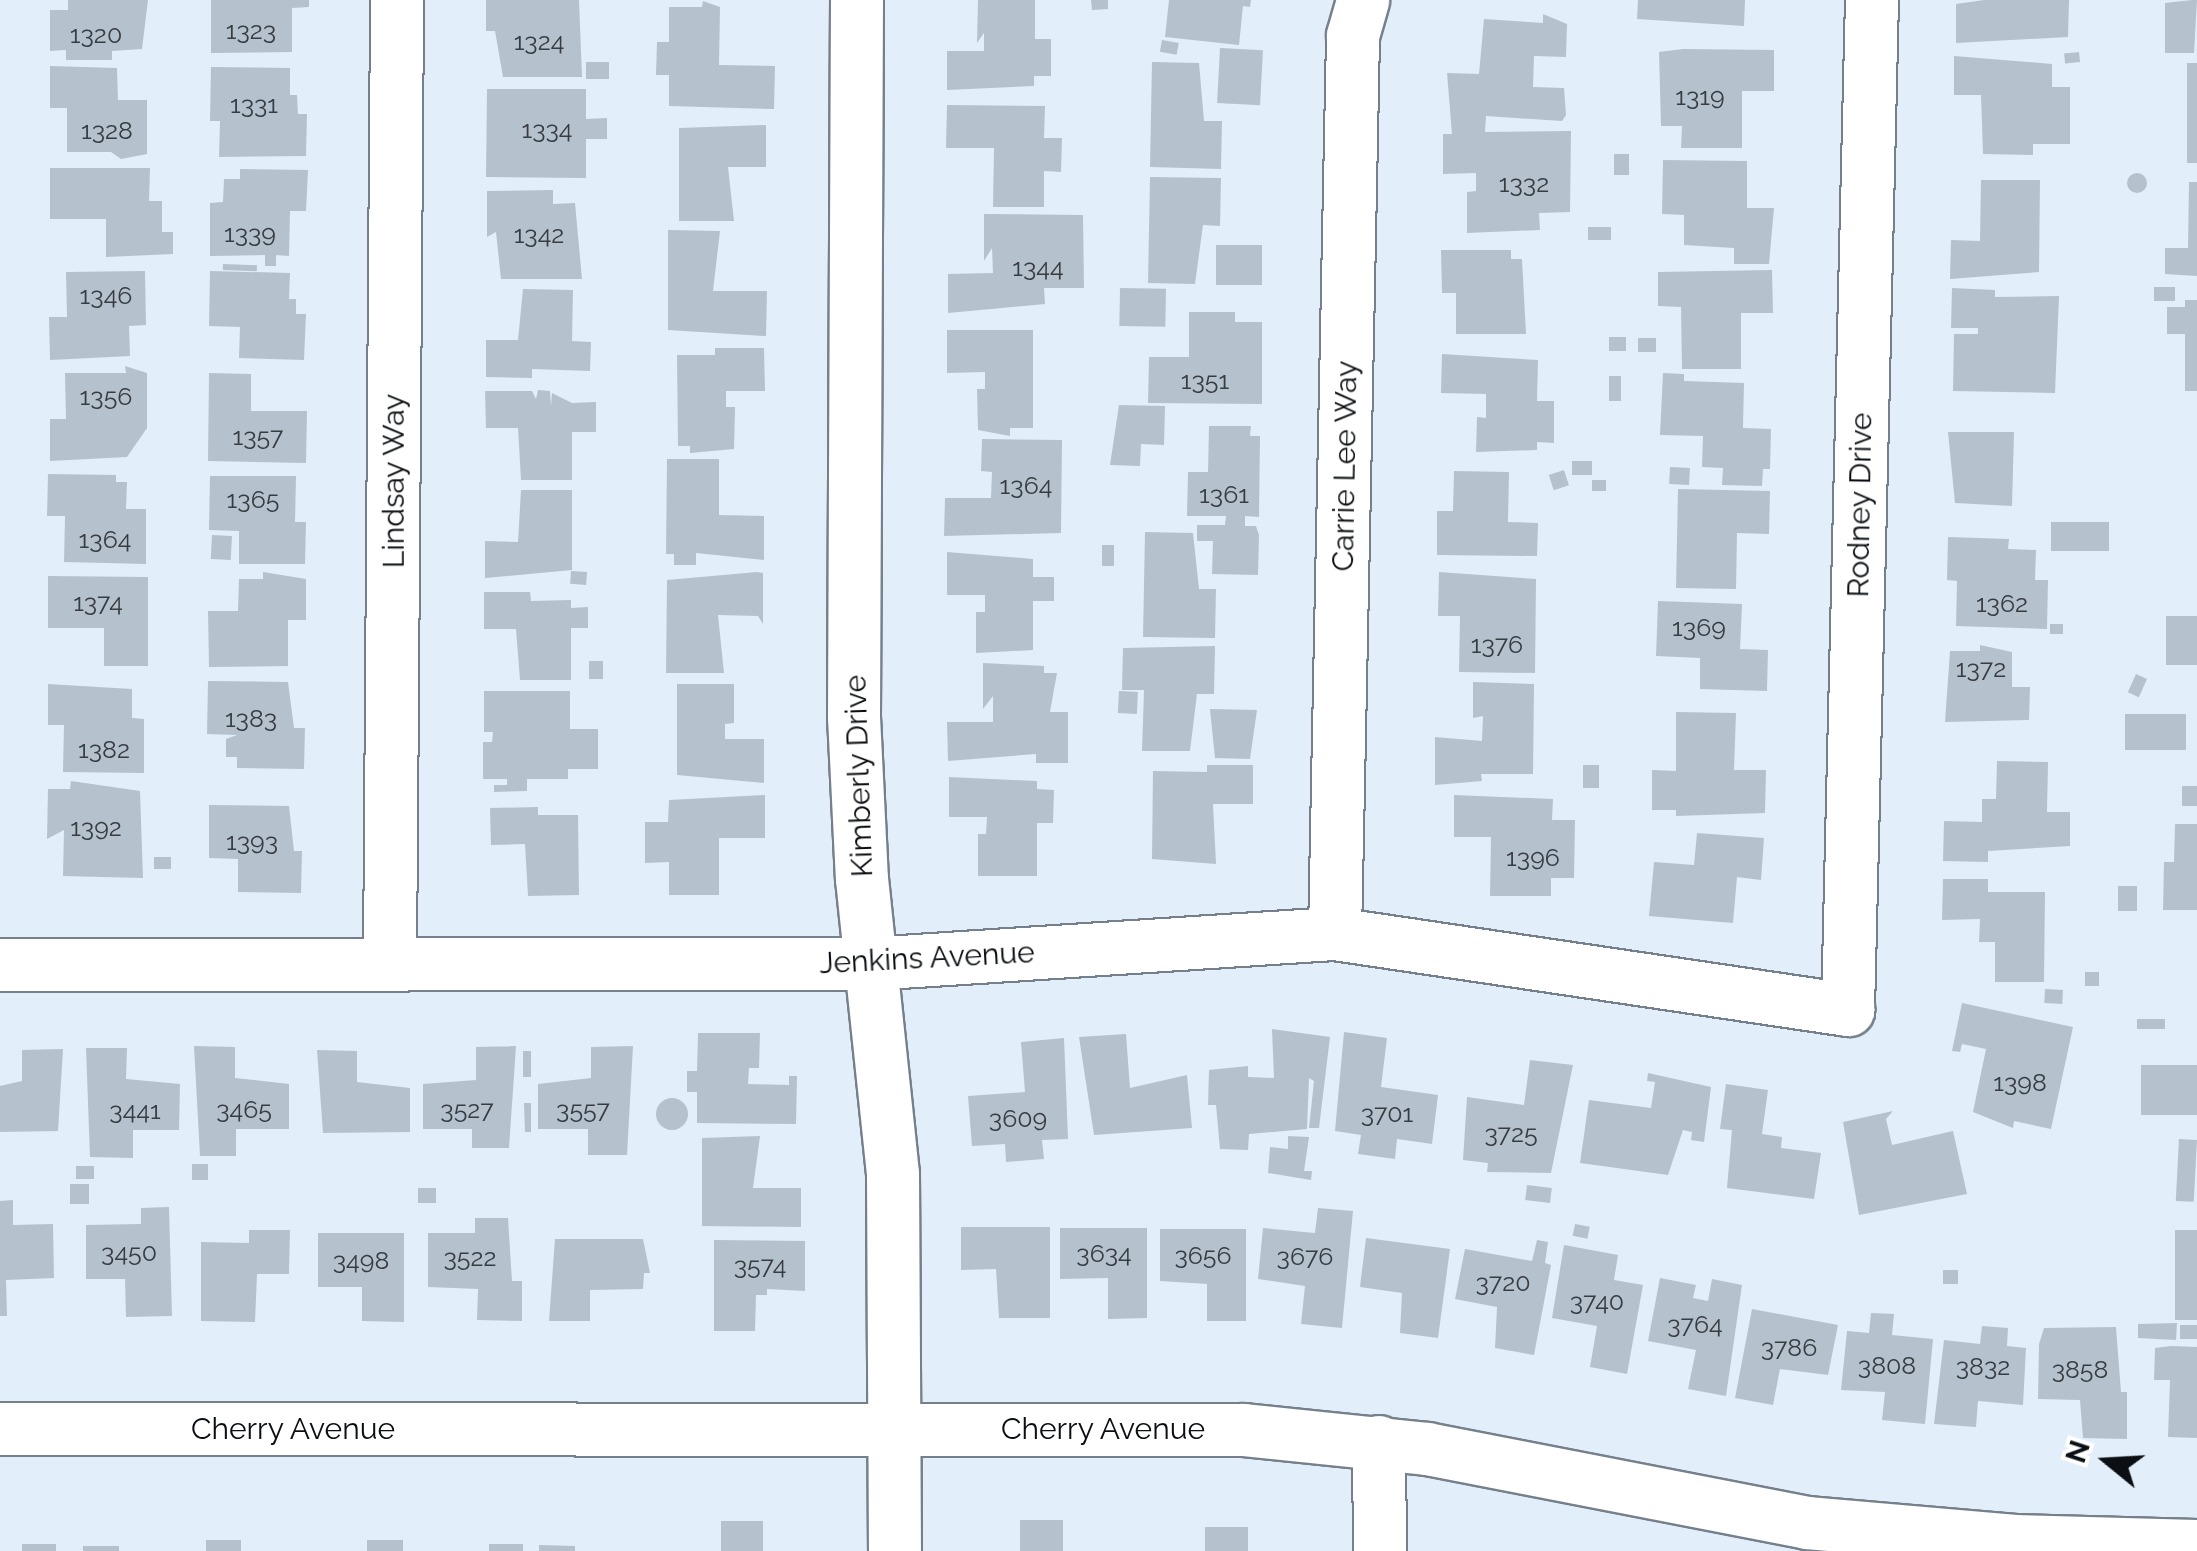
<!DOCTYPE html>
<style>
body{margin:0}
#map{position:relative;width:2197px;height:1551px;overflow:hidden;background:#e3eefb;font-family:Raleway,sans-serif}
div>[style]{position:absolute}
[style*='--x']{left:calc(var(--x)*1px);top:calc(var(--y)*1px);width:calc(var(--w)*1px);rotate:calc(var(--a)*1deg)}
.building>*{inset:0;background:#b6c1ce;transform-origin:0 0}
.round{border-radius:50%}
.roads{filter:drop-shadow(2px 0 #76808c) drop-shadow(-2px 0 #76808c) drop-shadow(0 2px #76808c) drop-shadow(0 -2px #76808c)}
.minor>*{height:52px;margin:-26px;padding:0 26px;transform-origin:26px;border-radius:26px;background:#fff}
span{translate:-50% -50%;white-space:nowrap;text-align:center;line-height:1.15;-webkit-text-stroke:8px #fff;paint-order:stroke}
.number-label{font-size:25px;color:#363c42}
.number-label span{-webkit-text-stroke-width:0}
.street-label{font-size:30px;color:#0b0f13}
.north{position:absolute;left:2057px;top:1411px;width:100px;height:100px;-webkit-text-stroke:8px #fff;paint-order:stroke;rotate:288deg;font-size:28px;font-weight:700;line-height:40px;text-align:center;color:#0b0f13}
.north::after{content:'';display:block;margin:auto;width:35px;height:45px;background:#0b0f13;clip-path:polygon(50% 0,100% 100%,50% 72%,0 100%)}
</style>
<div id="map">
<div class="building">
<div style="clip-path:polygon(68px 0,148px 0,142px 49px,112px 51px,112px 60px,66px 60px,66px 50px,50px 51px,50px 10px,68px 10px)"></div>
<div style="clip-path:polygon(211px 0,309px 0,309px 7px,292px 8px,292px 52px,211px 53px)"></div>
<div style="clip-path:polygon(486px 0,579px 0,582px 77px,503px 77px,495px 31px,486px 31px)"></div>
<div style="clip-path:polygon(978px 0,1035px 0,1035px 39px,1051px 39px,1051px 76px,1034px 76px,1034px 86px,947px 90px,947px 51px,984px 51px,984px 33px,977px 43px)"></div>
<div style="clip-path:polygon(1091px 0,1108px 0,1108px 9px,1092px 10px)"></div>
<div style="clip-path:polygon(1169px 0,1251px 0,1250px 7px,1243px 6px,1239px 45px,1165px 37px)"></div>
<div style="clip-path:polygon(1638px 0,1745px 0,1744px 26px,1637px 19px)"></div>
<div style="clip-path:polygon(1984px 0,2069px 0,2068px 37px,1956px 43px,1956px 4px)"></div>
<div style="clip-path:polygon(2192px 0,2197px 0,2194px 53px,2165px 53px,2165px 3px)"></div>
<div style="clip-path:polygon(703px 1px,720px 7px,719px 65px,775px 66px,774px 109px,669px 106px,669px 75px,656px 75px,657px 42px,669px 42px,669px 7px,702px 7px)"></div>
<div style="clip-path:polygon(1543px 14px,1567px 24px,1566px 57px,1534px 56px,1533px 87px,1564px 88px,1566px 115px,1562px 121px,1486px 116px,1485px 132px,1571px 131px,1570px 212px,1539px 213px,1540px 230px,1467px 233px,1467px 192px,1476px 191px,1476px 173px,1443px 174px,1443px 134px,1452px 134px,1447px 73px,1479px 74px,1484px 19px,1543px 23px)"></div>
<div style="left:1162px;top:40px;width:17px;height:12px;rotate:10deg"></div>
<div style="left:1220px;top:48px;width:43px;height:55px;rotate:3deg"></div>
<div style="clip-path:polygon(1683px 49px,1774px 50px,1774px 91px,1742px 91px,1742px 148px,1681px 148px,1682px 126px,1661px 126px,1659px 52px)"></div>
<div style="left:2079px;top:52px;width:10px;height:15px;rotate:84deg"></div>
<div style="clip-path:polygon(1954px 56px,2052px 64px,2052px 87px,2070px 87px,2070px 144px,2033px 144px,2033px 155px,1983px 154px,1981px 95px,1954px 95px)"></div>
<div style="left:586px;top:62px;width:23px;height:17px"></div>
<div style="clip-path:polygon(1152px 62px,1199px 63px,1204px 121px,1222px 121px,1221px 169px,1150px 167px)"></div>
<div style="left:2187px;top:63px;width:10px;height:100px"></div>
<div style="clip-path:polygon(50px 66px,117px 68px,118px 100px,147px 100px,147px 154px,121px 159px,111px 152px,67px 152px,67px 108px,50px 108px)"></div>
<div style="clip-path:polygon(211px 67px,290px 68px,290px 95px,297px 95px,298px 114px,307px 114px,306px 156px,219px 157px,220px 121px,210px 121px)"></div>
<div style="clip-path:polygon(487px 89px,586px 89px,586px 119px,607px 118px,607px 139px,586px 139px,586px 178px,486px 177px)"></div>
<div style="clip-path:polygon(947px 105px,1045px 106px,1044px 138px,1062px 138px,1061px 172px,1044px 171px,1044px 207px,993px 207px,994px 148px,946px 148px)"></div>
<div style="clip-path:polygon(766px 125px,766px 167px,728px 167px,734px 221px,679px 221px,679px 128px)"></div>
<div style="left:1614px;top:154px;width:15px;height:21px"></div>
<div style="clip-path:polygon(1663px 160px,1747px 161px,1747px 208px,1774px 208px,1769px 264px,1734px 264px,1734px 248px,1684px 245px,1684px 215px,1662px 214px)"></div>
<div style="clip-path:polygon(50px 168px,150px 168px,149px 201px,162px 201px,162px 232px,173px 232px,173px 254px,106px 257px,106px 219px,50px 219px)"></div>
<div style="clip-path:polygon(240px 169px,308px 170px,306px 211px,290px 211px,289px 256px,276px 255px,276px 266px,265px 266px,265px 255px,210px 256px,210px 203px,223px 202px,224px 179px,240px 179px)"></div>
<div class="round" style="left:2127px;top:173px;width:20px;height:20px"></div>
<div style="clip-path:polygon(1150px 177px,1221px 178px,1220px 226px,1203px 225px,1195px 284px,1148px 283px)"></div>
<div style="clip-path:polygon(1981px 180px,2040px 180px,2039px 272px,1950px 279px,1951px 240px,1980px 241px)"></div>
<div style="clip-path:polygon(2189px 182px,2197px 182px,2197px 276px,2165px 274px,2165px 248px,2188px 248px)"></div>
<div style="clip-path:polygon(553px 190px,553px 204px,575px 203px,582px 279px,501px 279px,496px 232px,487px 237px,487px 191px)"></div>
<div style="clip-path:polygon(984px 214px,1083px 215px,1084px 288px,1044px 288px,1045px 304px,948px 313px,948px 274px,993px 273px,992px 248px,984px 261px)"></div>
<div style="left:1588px;top:227px;width:23px;height:13px"></div>
<div style="clip-path:polygon(668px 230px,720px 231px,713px 291px,767px 291px,766px 336px,668px 330px)"></div>
<div style="left:1216px;top:245px;width:46px;height:40px"></div>
<div style="clip-path:polygon(1441px 250px,1511px 250px,1511px 259px,1522px 259px,1526px 334px,1456px 334px,1456px 293px,1442px 293px)"></div>
<div style="left:223px;top:264px;width:34px;height:6px;rotate:2deg"></div>
<div style="clip-path:polygon(1772px 270px,1773px 313px,1741px 313px,1741px 369px,1682px 369px,1681px 307px,1658px 306px,1658px 272px)"></div>
<div style="clip-path:polygon(145px 271px,146px 325px,129px 326px,130px 356px,50px 360px,49px 317px,67px 317px,66px 272px)"></div>
<div style="clip-path:polygon(210px 271px,290px 273px,289px 299px,296px 299px,296px 314px,306px 314px,304px 360px,239px 358px,240px 327px,209px 326px)"></div>
<div style="left:2175px;top:287px;width:14px;height:21px;rotate:90deg"></div>
<div style="left:1120px;top:288px;width:46px;height:38px;rotate:1deg"></div>
<div style="clip-path:polygon(1952px 288px,1995px 290px,1995px 297px,2059px 296px,2055px 393px,1953px 391px,1954px 334px,1978px 334px,1978px 328px,1951px 328px)"></div>
<div style="clip-path:polygon(523px 289px,573px 290px,572px 341px,591px 342px,590px 371px,532px 369px,532px 378px,486px 377px,486px 340px,518px 340px)"></div>
<div style="clip-path:polygon(2185px 300px,2197px 300px,2197px 391px,2185px 391px,2185px 334px,2167px 334px,2167px 307px,2185px 307px)"></div>
<div style="clip-path:polygon(1189px 312px,1235px 312px,1235px 322px,1262px 322px,1262px 404px,1148px 403px,1149px 357px,1189px 357px)"></div>
<div style="clip-path:polygon(947px 330px,1033px 330px,1033px 428px,1010px 428px,1010px 436px,978px 430px,977px 389px,985px 389px,985px 372px,947px 373px)"></div>
<div style="left:1609px;top:337px;width:17px;height:14px"></div>
<div style="left:1638px;top:338px;width:18px;height:14px"></div>
<div style="clip-path:polygon(715px 348px,764px 348px,765px 391px,726px 391px,726px 407px,735px 407px,734px 449px,690px 453px,690px 446px,678px 446px,677px 355px,715px 355px)"></div>
<div style="clip-path:polygon(1442px 354px,1538px 360px,1537px 401px,1554px 401px,1554px 443px,1537px 442px,1537px 450px,1476px 452px,1477px 417px,1486px 418px,1486px 394px,1441px 393px)"></div>
<div style="clip-path:polygon(125px 366px,147px 373px,147px 428px,127px 457px,50px 461px,50px 419px,66px 419px,65px 373px,126px 373px)"></div>
<div style="clip-path:polygon(209px 373px,251px 374px,251px 411px,307px 411px,306px 463px,208px 461px)"></div>
<div style="clip-path:polygon(1663px 373px,1684px 374px,1684px 381px,1744px 383px,1743px 428px,1771px 429px,1770px 469px,1763px 469px,1762px 486px,1722px 485px,1723px 468px,1702px 467px,1703px 436px,1660px 435px)"></div>
<div style="left:1609px;top:376px;width:12px;height:25px"></div>
<div style="clip-path:polygon(538px 390px,550px 391px,551px 406px,552px 393px,572px 403px,596px 402px,596px 432px,572px 432px,572px 480px,521px 480px,518px 428px,486px 428px,485px 391px,532px 391px,536px 399px)"></div>
<div style="clip-path:polygon(1119px 405px,1165px 406px,1164px 445px,1141px 444px,1140px 466px,1110px 465px)"></div>
<div style="clip-path:polygon(1209px 426px,1251px 426px,1250px 436px,1260px 436px,1259px 517px,1245px 516px,1245px 526px,1256px 526px,1259px 535px,1258px 575px,1212px 574px,1213px 541px,1197px 541px,1197px 525px,1225px 525px,1226px 516px,1187px 516px,1188px 472px,1208px 472px)"></div>
<div style="clip-path:polygon(1948px 432px,2014px 432px,2012px 506px,1955px 503px)"></div>
<div style="clip-path:polygon(982px 439px,1062px 440px,1061px 533px,944px 536px,945px 498px,991px 498px,992px 472px,981px 471px)"></div>
<div style="clip-path:polygon(667px 459px,719px 459px,719px 515px,764px 516px,764px 560px,696px 553px,696px 565px,674px 565px,674px 554px,666px 554px)"></div>
<div style="left:1572px;top:461px;width:20px;height:14px"></div>
<div style="left:1670px;top:467px;width:20px;height:17px;rotate:3deg"></div>
<div style="left:1564px;top:470px;width:16px;height:16px;rotate:72deg"></div>
<div style="clip-path:polygon(1454px 471px,1509px 472px,1508px 522px,1538px 523px,1537px 556px,1437px 555px,1437px 511px,1453px 511px)"></div>
<div style="clip-path:polygon(48px 474px,116px 475px,116px 482px,127px 482px,126px 509px,146px 509px,146px 564px,64px 562px,65px 516px,47px 516px)"></div>
<div style="clip-path:polygon(210px 476px,296px 476px,295px 522px,306px 522px,305px 564px,239px 564px,239px 531px,209px 530px)"></div>
<div style="left:1592px;top:480px;width:14px;height:11px"></div>
<div style="clip-path:polygon(1678px 489px,1770px 491px,1769px 534px,1737px 533px,1736px 589px,1676px 588px)"></div>
<div style="clip-path:polygon(521px 490px,572px 490px,572px 570px,485px 578px,485px 541px,518px 542px)"></div>
<div style="left:2051px;top:522px;width:58px;height:29px"></div>
<div style="clip-path:polygon(1145px 532px,1193px 533px,1199px 589px,1216px 589px,1215px 638px,1143px 637px)"></div>
<div style="left:212px;top:535px;width:20px;height:24px;rotate:3deg"></div>
<div style="clip-path:polygon(1948px 537px,2009px 539px,2008px 549px,2036px 550px,2035px 580px,2048px 580px,2047px 629px,1956px 626px,1957px 581px,1947px 580px)"></div>
<div style="left:1102px;top:545px;width:12px;height:21px"></div>
<div style="clip-path:polygon(947px 552px,1033px 559px,1033px 577px,1054px 577px,1054px 601px,1033px 601px,1033px 650px,976px 653px,976px 612px,985px 612px,985px 595px,947px 595px)"></div>
<div style="clip-path:polygon(263px 572px,306px 579px,306px 620px,288px 620px,288px 666px,209px 667px,208px 611px,238px 611px,239px 579px,263px 579px)"></div>
<div style="left:587px;top:572px;width:13px;height:16px;rotate:94deg"></div>
<div style="clip-path:polygon(757px 572px,763px 573px,763px 624px,758px 616px,718px 615px,724px 673px,666px 673px,667px 580px)"></div>
<div style="clip-path:polygon(1439px 572px,1536px 579px,1535px 673px,1459px 672px,1460px 616px,1438px 616px)"></div>
<div style="clip-path:polygon(48px 576px,148px 577px,148px 666px,104px 666px,104px 628px,48px 628px)"></div>
<div style="clip-path:polygon(484px 592px,530px 592px,531px 601px,571px 600px,571px 608px,588px 607px,588px 628px,571px 628px,571px 680px,520px 680px,516px 629px,484px 629px)"></div>
<div style="clip-path:polygon(1658px 601px,1742px 604px,1740px 649px,1768px 650px,1767px 691px,1700px 689px,1700px 658px,1656px 656px)"></div>
<div style="left:2166px;top:616px;width:31px;height:49px"></div>
<div style="left:2050px;top:624px;width:13px;height:10px"></div>
<div style="clip-path:polygon(1980px 645px,2012px 652px,2012px 687px,2030px 687px,2029px 720px,1945px 722px,1950px 651px,1980px 651px)"></div>
<div style="clip-path:polygon(1215px 646px,1214px 694px,1197px 694px,1190px 751px,1142px 751px,1144px 690px,1122px 690px,1123px 648px)"></div>
<div style="left:603px;top:661px;width:18px;height:14px;rotate:90deg"></div>
<div style="clip-path:polygon(983px 663px,1044px 666px,1044px 673px,1057px 673px,1050px 712px,1068px 712px,1068px 763px,1036px 763px,1036px 754px,948px 761px,947px 722px,993px 722px,993px 696px,983px 709px)"></div>
<div style="left:2136px;top:674px;width:12px;height:20px;rotate:24deg"></div>
<div style="clip-path:polygon(208px 681px,288px 682px,294px 728px,305px 728px,304px 769px,237px 768px,237px 757px,226px 757px,226px 739px,237px 735px,207px 734px)"></div>
<div style="clip-path:polygon(1473px 682px,1534px 684px,1533px 774px,1481px 774px,1482px 781px,1435px 785px,1435px 737px,1482px 741px,1483px 716px,1473px 718px)"></div>
<div style="clip-path:polygon(48px 684px,132px 689px,132px 718px,144px 719px,144px 773px,63px 772px,64px 725px,48px 725px)"></div>
<div style="clip-path:polygon(677px 684px,734px 684px,734px 723px,725px 724px,725px 739px,764px 739px,764px 783px,677px 775px)"></div>
<div style="clip-path:polygon(484px 691px,570px 691px,570px 729px,598px 729px,598px 769px,568px 769px,568px 779px,527px 779px,527px 791px,494px 792px,494px 785px,507px 785px,507px 779px,483px 779px,483px 742px,492px 742px,493px 732px,484px 732px)"></div>
<div style="left:1119px;top:691px;width:19px;height:22px;rotate:3deg"></div>
<div style="clip-path:polygon(1210px 709px,1257px 710px,1250px 759px,1215px 758px)"></div>
<div style="clip-path:polygon(1676px 712px,1736px 713px,1734px 770px,1766px 770px,1765px 813px,1676px 816px,1676px 810px,1652px 810px,1652px 770px,1676px 771px)"></div>
<div style="left:2186px;top:714px;width:36px;height:61px;rotate:90deg"></div>
<div style="clip-path:polygon(1997px 761px,2048px 762px,2047px 812px,2070px 812px,2070px 846px,1988px 851px,1988px 862px,1943px 861px,1944px 821px,1982px 822px,1982px 799px,1996px 799px)"></div>
<div style="clip-path:polygon(1207px 765px,1253px 765px,1253px 804px,1213px 804px,1216px 864px,1152px 859px,1153px 771px,1207px 772px)"></div>
<div style="left:1583px;top:765px;width:16px;height:23px"></div>
<div style="clip-path:polygon(949px 777px,1037px 781px,1037px 789px,1054px 790px,1053px 823px,1037px 823px,1037px 876px,978px 876px,978px 834px,986px 834px,987px 817px,949px 817px)"></div>
<div style="clip-path:polygon(71px 781px,140px 791px,143px 878px,63px 876px,64px 830px,47px 839px,48px 789px,70px 789px)"></div>
<div style="left:2182px;top:786px;width:15px;height:20px"></div>
<div style="clip-path:polygon(765px 795px,765px 838px,719px 838px,719px 895px,669px 895px,669px 862px,645px 863px,645px 822px,668px 822px,669px 800px)"></div>
<div style="clip-path:polygon(1454px 795px,1553px 799px,1552px 820px,1575px 820px,1574px 878px,1551px 878px,1551px 896px,1490px 896px,1491px 837px,1454px 837px)"></div>
<div style="clip-path:polygon(209px 805px,289px 806px,294px 851px,302px 851px,301px 893px,238px 892px,238px 859px,209px 858px)"></div>
<div style="clip-path:polygon(538px 807px,538px 815px,578px 815px,579px 895px,528px 896px,525px 844px,491px 845px,490px 808px)"></div>
<div style="clip-path:polygon(2175px 824px,2197px 824px,2197px 910px,2163px 910px,2164px 862px,2174px 862px)"></div>
<div style="clip-path:polygon(1697px 833px,1764px 838px,1761px 880px,1737px 877px,1733px 923px,1649px 916px,1654px 862px,1694px 865px)"></div>
<div style="left:154px;top:857px;width:17px;height:12px"></div>
<div style="clip-path:polygon(1943px 879px,1988px 879px,1988px 892px,2045px 892px,2044px 982px,1995px 982px,1995px 942px,1979px 942px,1980px 919px,1942px 920px)"></div>
<div style="left:2118px;top:886px;width:19px;height:25px"></div>
<div style="left:2085px;top:972px;width:14px;height:14px"></div>
<div style="left:2045px;top:989px;width:18px;height:14px;rotate:3deg"></div>
<div style="clip-path:polygon(1962px 1003px,2073px 1027px,2051px 1129px,2014px 1121px,2013px 1128px,1973px 1112px,1986px 1049px,1962px 1044px,1960px 1052px,1952px 1051px)"></div>
<div style="left:2137px;top:1019px;width:28px;height:10px"></div>
<div style="clip-path:polygon(1272px 1029px,1330px 1037px,1319px 1128px,1309px 1128px,1314px 1081px,1309px 1078px,1307px 1129px,1249px 1134px,1248px 1150px,1220px 1149px,1216px 1105px,1208px 1105px,1209px 1070px,1248px 1066px,1248px 1077px,1274px 1078px)"></div>
<div style="clip-path:polygon(1344px 1032px,1387px 1038px,1381px 1087px,1438px 1095px,1432px 1144px,1397px 1139px,1395px 1159px,1358px 1154px,1361px 1135px,1335px 1131px)"></div>
<div style="clip-path:polygon(698px 1033px,760px 1033px,759px 1068px,749px 1068px,748px 1084px,789px 1085px,789px 1076px,797px 1076px,796px 1124px,697px 1123px,697px 1092px,687px 1092px,687px 1071px,697px 1071px)"></div>
<div style="clip-path:polygon(1126px 1034px,1130px 1088px,1187px 1075px,1192px 1128px,1094px 1135px,1079px 1037px)"></div>
<div style="clip-path:polygon(1064px 1038px,1068px 1139px,1042px 1140px,1044px 1159px,1006px 1162px,1005px 1144px,972px 1146px,968px 1096px,1025px 1092px,1021px 1042px)"></div>
<div style="clip-path:polygon(194px 1046px,235px 1047px,235px 1078px,289px 1084px,289px 1129px,236px 1129px,236px 1156px,200px 1156px)"></div>
<div style="clip-path:polygon(516px 1046px,509px 1148px,472px 1148px,472px 1129px,423px 1129px,423px 1084px,476px 1080px,476px 1047px)"></div>
<div style="clip-path:polygon(633px 1046px,627px 1155px,588px 1155px,588px 1129px,538px 1129px,538px 1084px,591px 1078px,591px 1047px)"></div>
<div style="clip-path:polygon(86px 1048px,127px 1048px,126px 1079px,180px 1084px,179px 1130px,133px 1130px,133px 1158px,90px 1157px)"></div>
<div style="clip-path:polygon(63px 1049px,58px 1131px,0 1132px,0 1086px,22px 1081px,22px 1050px)"></div>
<div style="clip-path:polygon(317px 1050px,357px 1051px,357px 1082px,410px 1088px,410px 1132px,323px 1133px)"></div>
<div style="left:523px;top:1051px;width:8px;height:26px"></div>
<div style="clip-path:polygon(1530px 1060px,1573px 1065px,1551px 1173px,1487px 1172px,1488px 1163px,1463px 1160px,1467px 1097px,1524px 1105px)"></div>
<div style="left:2141px;top:1065px;width:56px;height:50px"></div>
<div style="clip-path:polygon(1648px 1073px,1711px 1087px,1704px 1142px,1691px 1140px,1692px 1132px,1683px 1130px,1668px 1175px,1580px 1163px,1589px 1100px,1651px 1108px,1655px 1082px,1647px 1081px)"></div>
<div style="clip-path:polygon(1726px 1084px,1768px 1090px,1762px 1134px,1782px 1137px,1781px 1148px,1821px 1153px,1814px 1199px,1727px 1188px,1732px 1130px,1720px 1129px)"></div>
<div class="round" style="left:656px;top:1098px;width:32px;height:32px"></div>
<div style="clip-path:polygon(524px 1103px,531px 1103px,531px 1132px,525px 1132px)"></div>
<div style="clip-path:polygon(1893px 1111px,1886px 1119px,1892px 1145px,1953px 1131px,1967px 1194px,1859px 1215px,1843px 1122px)"></div>
<div style="clip-path:polygon(760px 1136px,753px 1188px,801px 1188px,801px 1227px,702px 1226px,702px 1138px)"></div>
<div style="clip-path:polygon(1288px 1136px,1309px 1137px,1304px 1171px,1312px 1171px,1311px 1180px,1268px 1173px,1270px 1147px,1288px 1149px)"></div>
<div style="left:2179px;top:1139px;width:18px;height:62px;rotate:3deg"></div>
<div style="left:192px;top:1164px;width:16px;height:16px"></div>
<div style="left:76px;top:1166px;width:18px;height:13px"></div>
<div style="left:70px;top:1184px;width:19px;height:20px"></div>
<div style="left:1527px;top:1185px;width:25px;height:15px;rotate:7deg"></div>
<div style="left:418px;top:1188px;width:18px;height:15px"></div>
<div style="clip-path:polygon(13px 1200px,13px 1225px,53px 1224px,54px 1278px,6px 1280px,7px 1316px,0 1316px,0 1201px)"></div>
<div style="clip-path:polygon(169px 1207px,172px 1316px,126px 1317px,125px 1279px,86px 1279px,86px 1225px,141px 1224px,141px 1208px)"></div>
<div style="clip-path:polygon(1318px 1208px,1353px 1211px,1342px 1328px,1301px 1324px,1305px 1286px,1258px 1279px,1263px 1228px,1315px 1233px)"></div>
<div style="clip-path:polygon(475px 1218px,508px 1218px,512px 1281px,522px 1281px,522px 1321px,477px 1320px,478px 1289px,428px 1287px,428px 1233px,475px 1233px)"></div>
<div style="left:1575px;top:1224px;width:15px;height:12px;rotate:11deg"></div>
<div style="clip-path:polygon(961px 1227px,1050px 1227px,1050px 1318px,999px 1318px,996px 1269px,961px 1270px)"></div>
<div style="clip-path:polygon(1060px 1228px,1147px 1228px,1147px 1318px,1108px 1319px,1108px 1278px,1060px 1279px)"></div>
<div style="clip-path:polygon(1160px 1229px,1246px 1229px,1246px 1321px,1207px 1321px,1207px 1284px,1160px 1281px)"></div>
<div style="clip-path:polygon(249px 1230px,290px 1230px,289px 1274px,257px 1274px,255px 1322px,201px 1321px,201px 1242px,249px 1243px)"></div>
<div style="left:2175px;top:1230px;width:22px;height:90px"></div>
<div style="clip-path:polygon(318px 1233px,404px 1233px,404px 1322px,362px 1321px,362px 1287px,318px 1287px)"></div>
<div style="clip-path:polygon(1366px 1238px,1450px 1249px,1438px 1338px,1400px 1333px,1402px 1293px,1360px 1287px)"></div>
<div style="clip-path:polygon(555px 1239px,643px 1239px,650px 1273px,644px 1273px,643px 1289px,590px 1290px,590px 1321px,549px 1321px)"></div>
<div style="clip-path:polygon(714px 1240px,805px 1241px,805px 1291px,767px 1289px,767px 1295px,756px 1295px,755px 1331px,714px 1331px)"></div>
<div style="clip-path:polygon(1537px 1240px,1548px 1242px,1545px 1263px,1551px 1265px,1534px 1355px,1495px 1348px,1497px 1307px,1455px 1299px,1465px 1249px,1532px 1261px)"></div>
<div style="clip-path:polygon(1564px 1245px,1618px 1255px,1614px 1280px,1643px 1285px,1627px 1374px,1590px 1367px,1597px 1326px,1552px 1318px)"></div>
<div style="left:1943px;top:1270px;width:15px;height:14px"></div>
<div style="clip-path:polygon(1660px 1278px,1696px 1285px,1693px 1298px,1708px 1301px,1712px 1279px,1742px 1285px,1726px 1396px,1688px 1389px,1696px 1350px,1648px 1341px)"></div>
<div style="clip-path:polygon(1752px 1309px,1838px 1325px,1828px 1375px,1780px 1369px,1773px 1405px,1735px 1398px)"></div>
<div style="clip-path:polygon(1871px 1313px,1894px 1314px,1892px 1335px,1933px 1339px,1925px 1424px,1882px 1420px,1885px 1392px,1841px 1390px,1847px 1331px,1869px 1333px)"></div>
<div style="clip-path:polygon(2177px 1323px,2176px 1340px,2138px 1338px,2138px 1324px)"></div>
<div style="left:2180px;top:1325px;width:17px;height:14px"></div>
<div style="clip-path:polygon(1982px 1326px,2008px 1328px,2007px 1346px,2026px 1348px,2023px 1405px,1978px 1401px,1976px 1427px,1934px 1424px,1944px 1340px,1980px 1344px)"></div>
<div style="clip-path:polygon(2116px 1327px,2121px 1392px,2127px 1392px,2127px 1439px,2083px 1438px,2080px 1400px,2038px 1399px,2039px 1344px,2044px 1328px)"></div>
<div style="clip-path:polygon(2171px 1346px,2197px 1347px,2197px 1438px,2168px 1437px,2170px 1380px,2154px 1380px,2155px 1348px)"></div>
<div style="left:1020px;top:1520px;width:43px;height:31px"></div>
<div style="left:721px;top:1521px;width:42px;height:30px"></div>
<div style="left:1205px;top:1527px;width:43px;height:24px"></div>
<div style="left:206px;top:1540px;width:35px;height:11px"></div>
<div style="left:403px;top:1540px;width:11px;height:36px;rotate:90deg"></div>
<div style="left:22px;top:1544px;width:34px;height:7px"></div>
<div style="left:489px;top:1544px;width:34px;height:7px"></div>
<div style="clip-path:polygon(539px 1545px,575px 1546px,575px 1551px,539px 1551px)"></div>
<div style="left:83px;top:1546px;width:36px;height:5px"></div>
</div>
<div class="roads">
<div class="minor">
<div style="--x:857;--y:0;--w:717;--a:90.24"></div>
<div style="--x:854;--y:717;--w:162;--a:87.2"></div>
<div style="--x:862;--y:879;--w:297;--a:84"></div>
<div style="--x:893;--y:1174;--w:377;--a:89.7"></div>
<div style="--x:1335;--y:934;--w:898;--a:-88.85"></div>
<div style="--x:1353;--y:36;--w:37;--a:-74"></div>
<div style="--x:390;--y:962;--w:962;--a:-89.58"></div>
<div style="--x:0;--y:965;--w:870;--a:-0.07"></div>
<div style="--x:870;--y:964;--w:466;--a:-3.7"></div>
<div style="--x:1335;--y:934;--w:519;--a:8.43"></div>
<div style="--x:1848;--y:1010;--w:1010;--a:-88.64"></div>
<div style="--x:0;--y:1429;--w:1244;--a:0.05"></div>
<div style="--x:1244;--y:1430;--w:184;--a:5.9"></div>
<div style="--x:1427;--y:1449;--w:387;--a:11"></div>
<div style="--x:1807;--y:1523;--w:209;--a:4.9"></div>
<div style="--x:2015;--y:1541;--w:182;--a:1.6"></div>
<div style="--x:1379;--y:1442;--w:109;--a:89.5"></div>
</div>
</div>
<div class="number-label">
<span style="left:251px;top:30px">1323</span>
<span style="left:96px;top:34px">1320</span>
<span style="left:539px;top:41px">1324</span>
<span style="left:1700px;top:96px">1319</span>
<span style="left:254px;top:104px">1331</span>
<span style="left:547px;top:129px">1334</span>
<span style="left:107px;top:130px">1328</span>
<span style="left:1524px;top:183px">1332</span>
<span style="left:250px;top:233px">1339</span>
<span style="left:539px;top:234px">1342</span>
<span style="left:1038px;top:267px">1344</span>
<span style="left:106px;top:295px">1346</span>
<span style="left:1205px;top:380px">1351</span>
<span style="left:106px;top:396px">1356</span>
<span style="left:258px;top:436px">1357</span>
<span style="left:1026px;top:485px">1364</span>
<span style="left:1224px;top:494px">1361</span>
<span style="left:253px;top:499px">1365</span>
<span style="left:105px;top:539px">1364</span>
<span style="left:98px;top:602px">1374</span>
<span style="left:2002px;top:603px">1362</span>
<span style="left:1699px;top:627px">1369</span>
<span style="left:1497px;top:644px">1376</span>
<span style="left:1981px;top:668px">1372</span>
<span style="left:251px;top:718px">1383</span>
<span style="left:104px;top:749px">1382</span>
<span style="left:96px;top:827px">1392</span>
<span style="left:252px;top:841px">1393</span>
<span style="left:1533px;top:857px">1396</span>
<span style="left:2020px;top:1082px">1398</span>
<span style="left:244px;top:1109px">3465</span>
<span style="left:467px;top:1109px">3527</span>
<span style="left:583px;top:1109px">3557</span>
<span style="left:135px;top:1110px">3441</span>
<span style="left:1387px;top:1113px">3701</span>
<span style="left:1018px;top:1118px">3609</span>
<span style="left:1511px;top:1133px">3725</span>
<span style="left:129px;top:1252px">3450</span>
<span style="left:1104px;top:1253px">3634</span>
<span style="left:1203px;top:1255px">3656</span>
<span style="left:1305px;top:1256px">3676</span>
<span style="left:470px;top:1257px">3522</span>
<span style="left:361px;top:1260px">3498</span>
<span style="left:760px;top:1265px">3574</span>
<span style="left:1503px;top:1282px">3720</span>
<span style="left:1597px;top:1301px">3740</span>
<span style="left:1695px;top:1324px">3764</span>
<span style="left:1789px;top:1347px">3786</span>
<span style="left:1887px;top:1365px">3808</span>
<span style="left:1983px;top:1366px">3832</span>
<span style="left:2080px;top:1369px">3858</span>
</div>
<div class="street-label">
<span style="left:1345px;top:466px;rotate:-89deg">Carrie Lee Way</span>
<span style="left:394px;top:481px;rotate:-90deg">Lindsay Way</span>
<span style="left:1860px;top:505px;rotate:-89deg">Rodney Drive</span>
<span style="left:859px;top:776px;rotate:-92deg">Kimberly Drive</span>
<span style="left:927px;top:958px;rotate:-3deg">Jenkins Avenue</span>
<span style="left:293px;top:1429px">Cherry Avenue</span>
<span style="left:1103px;top:1429px">Cherry Avenue</span>
</div>
<div class="north">N</div>
</div>
